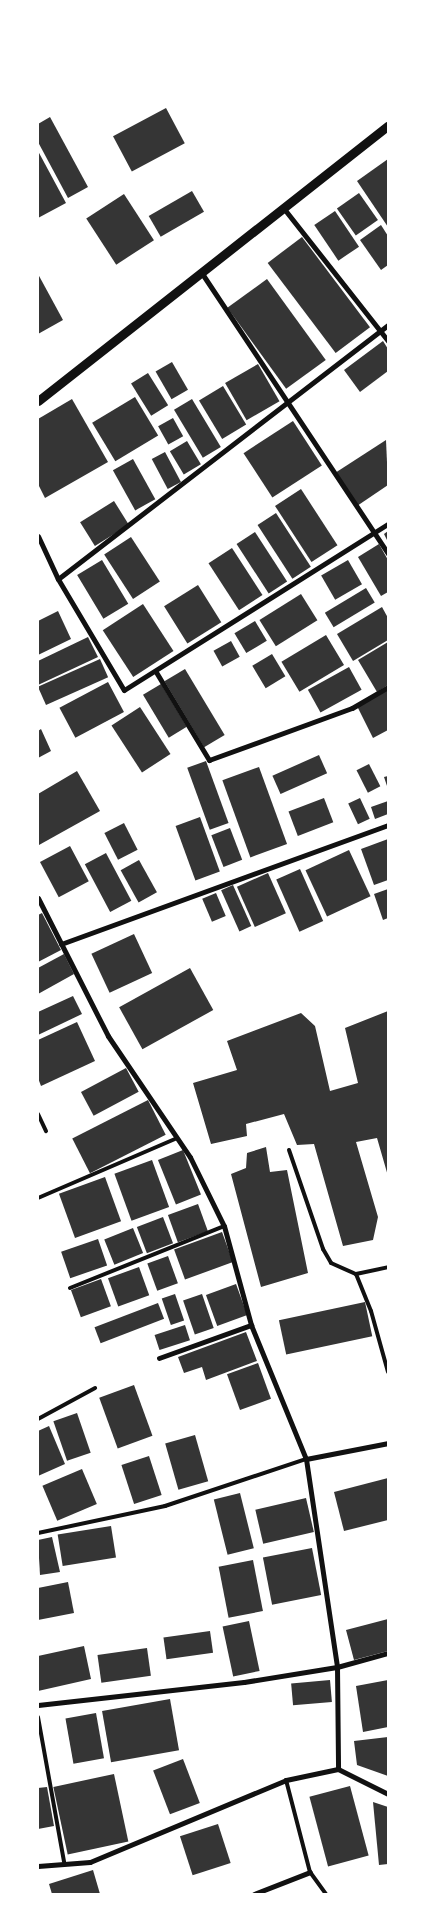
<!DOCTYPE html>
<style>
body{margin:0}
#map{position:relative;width:426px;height:1932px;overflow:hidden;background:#fff;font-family:"Space Grotesk",sans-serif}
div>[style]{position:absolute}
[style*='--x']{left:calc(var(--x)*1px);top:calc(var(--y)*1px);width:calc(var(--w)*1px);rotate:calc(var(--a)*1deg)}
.building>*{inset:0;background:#353535;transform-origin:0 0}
.service>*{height:4px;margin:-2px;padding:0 2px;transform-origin:2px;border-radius:2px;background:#111}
.minor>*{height:5px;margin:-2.5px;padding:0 2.5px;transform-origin:2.5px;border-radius:2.5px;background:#111}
.tertiary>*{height:9px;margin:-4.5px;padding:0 4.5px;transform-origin:4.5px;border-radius:4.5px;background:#111}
span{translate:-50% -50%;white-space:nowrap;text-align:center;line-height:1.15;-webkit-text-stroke:4px #fff;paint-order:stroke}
.frame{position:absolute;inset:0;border:39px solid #fff;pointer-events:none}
</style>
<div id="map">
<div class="building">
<div style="left:166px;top:108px;width:40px;height:60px;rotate:62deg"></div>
<div style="clip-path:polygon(50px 117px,88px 187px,68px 198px,38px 142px,38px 124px)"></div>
<div style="clip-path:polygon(38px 151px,66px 203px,38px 218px)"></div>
<div style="clip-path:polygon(388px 159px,388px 227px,357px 181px)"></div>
<div style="left:192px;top:191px;width:24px;height:50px;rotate:60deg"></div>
<div style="left:359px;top:193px;width:33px;height:27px;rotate:55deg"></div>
<div style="left:124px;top:194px;width:55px;height:45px;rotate:57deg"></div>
<div style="left:335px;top:211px;width:43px;height:25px;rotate:56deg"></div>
<div style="clip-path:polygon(381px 225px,388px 236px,388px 265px,381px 270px,360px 240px)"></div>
<div style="left:302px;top:237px;width:113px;height:43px;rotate:53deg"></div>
<div style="clip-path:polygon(38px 274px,63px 320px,38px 334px)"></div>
<div style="left:267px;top:279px;width:100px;height:49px;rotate:54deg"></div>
<div style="clip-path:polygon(383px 341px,388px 349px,388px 371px,360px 392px,344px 370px)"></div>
<div style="left:172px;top:362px;width:32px;height:19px;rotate:60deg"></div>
<div style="left:258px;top:364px;width:43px;height:38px;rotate:60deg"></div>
<div style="left:148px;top:373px;width:38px;height:20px;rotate:58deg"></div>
<div style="left:223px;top:386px;width:45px;height:28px;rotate:59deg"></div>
<div style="left:135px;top:397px;width:45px;height:50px;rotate:59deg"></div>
<div style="clip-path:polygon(72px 399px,108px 462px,45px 498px,38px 484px,38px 419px)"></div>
<div style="left:192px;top:399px;width:56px;height:21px;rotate:59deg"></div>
<div style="left:173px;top:418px;width:21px;height:17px;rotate:61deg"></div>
<div style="left:293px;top:421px;width:53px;height:59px;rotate:57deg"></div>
<div style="clip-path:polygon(386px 440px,388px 485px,357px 506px,335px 473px)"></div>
<div style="left:187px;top:441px;width:27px;height:20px;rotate:59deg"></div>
<div style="left:165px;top:452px;width:34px;height:15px;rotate:62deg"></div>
<div style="left:133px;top:459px;width:46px;height:23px;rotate:61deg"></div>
<div style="left:301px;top:489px;width:67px;height:31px;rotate:57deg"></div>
<div style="left:114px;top:501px;width:28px;height:40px;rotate:58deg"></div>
<div style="left:276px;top:513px;width:64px;height:22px;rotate:57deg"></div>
<div style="clip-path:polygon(388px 531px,388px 542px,384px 534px)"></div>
<div style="left:255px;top:532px;width:59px;height:22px;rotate:57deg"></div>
<div style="left:131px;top:537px;width:53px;height:32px;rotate:57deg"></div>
<div style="clip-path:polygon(379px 544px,388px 560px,388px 592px,381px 596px,358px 557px)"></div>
<div style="left:232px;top:548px;width:56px;height:28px;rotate:57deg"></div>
<div style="left:102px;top:560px;width:51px;height:29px;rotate:59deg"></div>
<div style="left:348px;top:560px;width:28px;height:31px;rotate:60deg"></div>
<div style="left:198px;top:585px;width:44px;height:40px;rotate:58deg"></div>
<div style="left:366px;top:588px;width:17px;height:48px;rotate:59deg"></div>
<div style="left:301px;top:594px;width:31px;height:49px;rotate:58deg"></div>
<div style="left:143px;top:604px;width:56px;height:48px;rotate:57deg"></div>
<div style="clip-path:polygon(382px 607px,388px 618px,388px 640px,353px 661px,337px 634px)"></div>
<div style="clip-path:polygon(58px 611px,71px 639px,38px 655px,38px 621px)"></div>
<div style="left:255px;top:621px;width:23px;height:24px;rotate:59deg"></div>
<div style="left:326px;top:635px;width:35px;height:52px;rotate:59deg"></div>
<div style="clip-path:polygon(88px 637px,98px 657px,38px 685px,38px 661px)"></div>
<div style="left:231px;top:641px;width:18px;height:20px;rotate:61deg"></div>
<div style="clip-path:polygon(388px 642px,388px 685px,377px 692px,358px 660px)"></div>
<div style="left:272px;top:654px;width:26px;height:23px;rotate:59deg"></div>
<div style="left:100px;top:659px;width:20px;height:68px;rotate:66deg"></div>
<div style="left:349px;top:667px;width:26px;height:47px;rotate:61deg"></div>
<div style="left:185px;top:669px;width:77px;height:24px;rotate:59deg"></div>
<div style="left:108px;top:682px;width:34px;height:55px;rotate:62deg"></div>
<div style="left:161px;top:684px;width:50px;height:21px;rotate:59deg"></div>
<div style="clip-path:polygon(388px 690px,388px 730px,373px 738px,357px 706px)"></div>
<div style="left:140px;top:707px;width:56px;height:34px;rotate:57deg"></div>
<div style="clip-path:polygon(41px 729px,51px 751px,38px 758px,38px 731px)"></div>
<div style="left:319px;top:755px;width:20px;height:51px;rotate:66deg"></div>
<div style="left:206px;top:761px;width:66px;height:20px;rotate:70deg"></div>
<div style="left:369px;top:764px;width:25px;height:14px;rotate:63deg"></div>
<div style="left:259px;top:767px;width:82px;height:39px;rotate:70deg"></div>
<div style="clip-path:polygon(77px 771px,100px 811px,39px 845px,38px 794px)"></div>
<div style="clip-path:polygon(388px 776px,388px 789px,384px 777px)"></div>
<div style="left:324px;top:798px;width:26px;height:38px;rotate:69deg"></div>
<div style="left:360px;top:798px;width:23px;height:13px;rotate:65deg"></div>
<div style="clip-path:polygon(388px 801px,388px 814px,375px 819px,371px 807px)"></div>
<div style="left:200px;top:817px;width:58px;height:26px;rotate:70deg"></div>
<div style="left:124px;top:823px;width:30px;height:22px;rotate:63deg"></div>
<div style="left:230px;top:828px;width:34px;height:20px;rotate:69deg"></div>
<div style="clip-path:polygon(388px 839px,388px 880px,374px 885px,361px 849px)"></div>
<div style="left:70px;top:846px;width:40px;height:34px;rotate:62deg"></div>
<div style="left:349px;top:850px;width:51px;height:48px;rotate:65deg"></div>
<div style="left:106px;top:853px;width:54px;height:24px;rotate:62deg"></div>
<div style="left:139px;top:860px;width:37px;height:21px;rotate:61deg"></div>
<div style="left:300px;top:869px;width:57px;height:26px;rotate:66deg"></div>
<div style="left:268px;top:873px;width:44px;height:34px;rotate:66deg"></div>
<div style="left:233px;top:885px;width:45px;height:13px;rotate:66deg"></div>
<div style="clip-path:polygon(388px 889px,388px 918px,383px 920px,374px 894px)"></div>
<div style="left:216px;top:893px;width:25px;height:15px;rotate:67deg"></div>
<div style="clip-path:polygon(42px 913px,61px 950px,38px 962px,38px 915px)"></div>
<div style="left:134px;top:934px;width:43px;height:47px;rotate:65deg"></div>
<div style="clip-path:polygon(64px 954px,74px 974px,38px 994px,38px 968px)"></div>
<div style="left:190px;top:968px;width:48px;height:81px;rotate:61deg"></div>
<div style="clip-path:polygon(73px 996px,82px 1014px,38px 1035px,38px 1012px)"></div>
<div style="clip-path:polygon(388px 1011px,388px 1176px,377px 1138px,356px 1142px,378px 1217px,373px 1240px,343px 1246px,314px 1144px,297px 1145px,284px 1114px,246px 1124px,247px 1136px,211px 1144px,193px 1083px,237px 1070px,227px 1041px,301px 1013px,315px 1026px,330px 1091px,358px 1083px,345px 1028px)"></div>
<div style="clip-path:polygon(77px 1022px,95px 1061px,41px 1086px,38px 1078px,38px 1040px)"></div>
<div style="left:126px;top:1068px;width:27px;height:51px;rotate:62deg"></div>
<div style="left:148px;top:1100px;width:39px;height:85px;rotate:63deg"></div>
<div style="clip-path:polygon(266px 1147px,270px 1172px,287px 1170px,308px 1273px,261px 1287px,231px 1174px,246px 1168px,247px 1153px)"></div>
<div style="left:183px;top:1150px;width:48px;height:27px;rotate:68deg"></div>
<div style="left:152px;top:1160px;width:50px;height:40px;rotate:70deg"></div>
<div style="left:105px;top:1177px;width:47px;height:49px;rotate:70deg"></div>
<div style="left:198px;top:1204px;width:29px;height:32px;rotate:70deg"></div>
<div style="left:163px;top:1217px;width:28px;height:28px;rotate:69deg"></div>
<div style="left:133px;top:1228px;width:27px;height:31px;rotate:68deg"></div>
<div style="left:222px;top:1232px;width:32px;height:51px;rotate:70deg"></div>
<div style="left:98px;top:1239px;width:28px;height:39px;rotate:71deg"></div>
<div style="left:168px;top:1256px;width:29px;height:22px;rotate:70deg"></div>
<div style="left:139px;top:1267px;width:30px;height:33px;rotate:70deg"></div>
<div style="left:101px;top:1279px;width:29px;height:32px;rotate:70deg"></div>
<div style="left:236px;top:1284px;width:33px;height:32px;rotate:70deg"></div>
<div style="left:175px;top:1294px;width:28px;height:14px;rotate:71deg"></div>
<div style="left:202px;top:1294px;width:36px;height:20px;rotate:71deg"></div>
<div style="left:365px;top:1302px;width:35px;height:88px;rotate:78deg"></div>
<div style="left:158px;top:1303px;width:17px;height:68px;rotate:69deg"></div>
<div style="left:185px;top:1325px;width:16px;height:32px;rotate:72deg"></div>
<div style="clip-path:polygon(246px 1332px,257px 1361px,206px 1380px,202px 1367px,184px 1373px,178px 1357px)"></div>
<div style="left:258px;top:1363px;width:38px;height:33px;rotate:70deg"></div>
<div style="left:134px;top:1385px;width:54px;height:37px;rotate:70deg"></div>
<div style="left:77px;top:1413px;width:42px;height:25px;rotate:71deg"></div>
<div style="clip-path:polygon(49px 1426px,65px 1464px,38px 1476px,38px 1431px)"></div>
<div style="left:195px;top:1435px;width:48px;height:31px;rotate:74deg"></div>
<div style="left:149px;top:1456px;width:41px;height:29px;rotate:72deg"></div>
<div style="left:82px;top:1469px;width:38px;height:43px;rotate:67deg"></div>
<div style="clip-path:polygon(388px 1478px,388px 1520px,344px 1531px,334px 1492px)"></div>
<div style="left:240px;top:1493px;width:57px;height:27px;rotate:76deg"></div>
<div style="left:306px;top:1498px;width:35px;height:52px;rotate:77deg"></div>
<div style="left:111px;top:1526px;width:32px;height:54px;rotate:81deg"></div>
<div style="clip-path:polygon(52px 1537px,60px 1572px,40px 1575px,38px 1540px)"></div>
<div style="left:312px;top:1548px;width:48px;height:50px;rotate:79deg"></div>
<div style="left:253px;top:1560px;width:52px;height:35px;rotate:79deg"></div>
<div style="clip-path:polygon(68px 1582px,74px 1613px,38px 1620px,38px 1588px)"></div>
<div style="clip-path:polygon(388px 1619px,388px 1651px,354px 1660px,346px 1630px)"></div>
<div style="left:249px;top:1621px;width:51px;height:27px;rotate:78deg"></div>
<div style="left:210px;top:1631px;width:22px;height:47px;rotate:82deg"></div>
<div style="clip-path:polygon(84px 1646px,91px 1679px,38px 1691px,38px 1656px)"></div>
<div style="left:147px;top:1648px;width:28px;height:50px;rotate:82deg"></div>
<div style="left:330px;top:1680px;width:22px;height:39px;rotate:85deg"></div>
<div style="clip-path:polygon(388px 1680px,388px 1727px,363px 1732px,356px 1686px)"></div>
<div style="left:170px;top:1699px;width:52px;height:69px;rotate:80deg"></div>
<div style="left:96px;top:1713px;width:46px;height:31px;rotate:80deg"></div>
<div style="clip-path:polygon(388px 1737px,388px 1776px,357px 1765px,354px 1741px)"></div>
<div style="left:183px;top:1759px;width:47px;height:32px;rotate:69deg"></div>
<div style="left:114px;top:1774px;width:69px;height:62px;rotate:78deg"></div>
<div style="left:350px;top:1786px;width:72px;height:42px;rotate:75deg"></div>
<div style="clip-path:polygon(47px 1787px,54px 1826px,38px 1829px,38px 1788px)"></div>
<div style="clip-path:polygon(373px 1802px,388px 1807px,388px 1864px,379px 1865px)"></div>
<div style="left:218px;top:1824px;width:41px;height:40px;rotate:72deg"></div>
<div style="clip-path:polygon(93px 1870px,100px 1894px,52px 1894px,49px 1884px)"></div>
</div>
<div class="service">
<div style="--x:38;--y:1114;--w:19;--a:65"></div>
<div style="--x:289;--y:1150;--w:105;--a:71"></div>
<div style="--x:323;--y:1249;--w:16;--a:60"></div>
<div style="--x:331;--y:1263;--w:27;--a:24"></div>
<div style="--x:356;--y:1274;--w:33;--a:-12"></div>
<div style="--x:38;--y:1198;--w:151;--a:-23.3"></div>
<div style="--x:356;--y:1274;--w:40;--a:68"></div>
<div style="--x:371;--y:1311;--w:63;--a:74.4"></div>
<div style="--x:70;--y:1288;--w:166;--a:-21.9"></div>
<div style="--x:38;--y:1419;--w:65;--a:-28.5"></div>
<div style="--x:38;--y:1533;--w:130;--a:-12"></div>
<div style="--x:165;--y:1506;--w:149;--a:-18.4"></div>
<div style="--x:38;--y:1717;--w:147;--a:79.8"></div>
<div style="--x:286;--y:1780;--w:95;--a:75.4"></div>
<div style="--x:310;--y:1872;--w:27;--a:54"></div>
</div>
<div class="minor">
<div style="--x:285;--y:210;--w:167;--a:51.8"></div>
<div style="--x:201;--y:272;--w:338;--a:56.4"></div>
<div style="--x:38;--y:536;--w:47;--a:65.1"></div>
<div style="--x:58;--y:579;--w:129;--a:59.3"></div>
<div style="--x:124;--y:690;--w:312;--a:-32.2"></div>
<div style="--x:58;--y:579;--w:416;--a:-37.6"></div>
<div style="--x:156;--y:672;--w:103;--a:58.9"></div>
<div style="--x:209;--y:760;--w:152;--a:-20"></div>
<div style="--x:352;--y:708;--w:42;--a:-30.3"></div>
<div style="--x:38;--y:898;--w:155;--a:63.1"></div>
<div style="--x:108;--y:1036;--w:146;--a:55.9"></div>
<div style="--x:190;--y:1157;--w:77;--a:63.8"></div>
<div style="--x:224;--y:1226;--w:103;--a:74.7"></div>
<div style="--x:251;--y:1325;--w:145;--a:67.7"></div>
<div style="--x:306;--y:1459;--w:210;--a:81.5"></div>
<div style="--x:337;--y:1667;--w:102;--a:89.4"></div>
<div style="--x:61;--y:944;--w:348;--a:-20"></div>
<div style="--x:159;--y:1358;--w:98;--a:-19.7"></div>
<div style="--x:306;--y:1459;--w:84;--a:-11"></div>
<div style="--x:38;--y:1705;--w:207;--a:-6.4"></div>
<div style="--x:244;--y:1682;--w:94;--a:-9.2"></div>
<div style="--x:337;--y:1667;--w:53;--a:-15.4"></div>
<div style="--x:38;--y:1866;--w:52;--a:-4.4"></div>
<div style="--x:90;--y:1862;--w:212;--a:-22.7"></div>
<div style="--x:286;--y:1780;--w:53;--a:-11.9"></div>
<div style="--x:338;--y:1769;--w:56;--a:26.6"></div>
<div style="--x:254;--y:1894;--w:60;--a:-21.4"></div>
</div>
<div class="tertiary">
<div style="--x:38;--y:401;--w:445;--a:-38.2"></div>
</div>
<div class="frame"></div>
</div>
